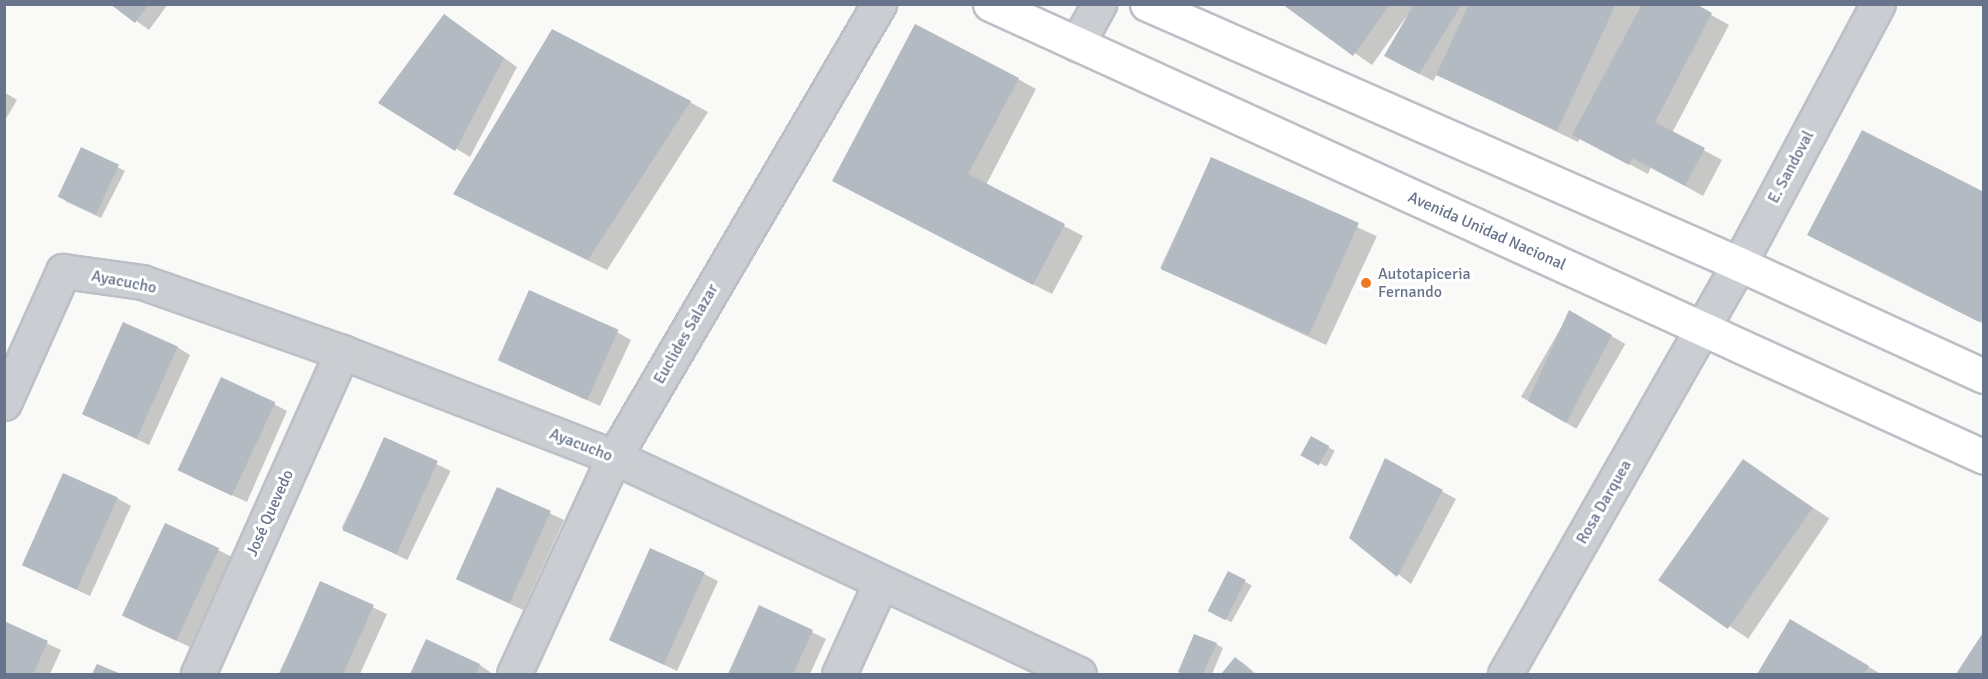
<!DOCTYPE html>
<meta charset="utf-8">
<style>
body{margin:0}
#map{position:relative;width:1988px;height:679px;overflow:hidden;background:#f9faf8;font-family:Signika,sans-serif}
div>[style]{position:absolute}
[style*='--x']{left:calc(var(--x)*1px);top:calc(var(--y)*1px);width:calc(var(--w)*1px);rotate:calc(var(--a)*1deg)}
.shadow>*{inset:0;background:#0003;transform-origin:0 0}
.building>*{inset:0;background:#b4bac2;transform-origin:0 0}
.roads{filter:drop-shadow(2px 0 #bcc0c6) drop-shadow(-2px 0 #bcc0c6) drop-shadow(0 2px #bcc0c6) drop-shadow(0 -2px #bcc0c6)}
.minor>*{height:33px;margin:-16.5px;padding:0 16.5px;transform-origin:16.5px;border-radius:16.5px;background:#cacdd1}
.secondary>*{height:33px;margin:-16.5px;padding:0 16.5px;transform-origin:16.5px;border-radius:16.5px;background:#fff}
.dots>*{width:16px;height:16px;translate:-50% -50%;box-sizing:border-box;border:3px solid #fff;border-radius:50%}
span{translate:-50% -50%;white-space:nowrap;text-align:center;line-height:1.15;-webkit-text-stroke:6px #fff;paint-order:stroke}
.street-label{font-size:16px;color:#67748b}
.poi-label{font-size:16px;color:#67748b}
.left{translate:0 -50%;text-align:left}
.frame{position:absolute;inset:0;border:6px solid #67748b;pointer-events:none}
</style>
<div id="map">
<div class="shadow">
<div style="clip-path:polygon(113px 4px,168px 4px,149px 30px)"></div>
<div style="clip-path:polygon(1284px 4px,1692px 4px,1729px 25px,1672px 133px,1722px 160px,1703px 196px,1651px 167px,1648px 174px,1580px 138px,1578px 142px,1437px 74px,1433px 81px,1400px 64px,1406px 17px,1372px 65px)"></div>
<div style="clip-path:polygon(445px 16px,517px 67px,470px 157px,380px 103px)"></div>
<div style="clip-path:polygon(1018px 79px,1036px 89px,986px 185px,1083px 236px,1052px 294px,852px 191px)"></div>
<div style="clip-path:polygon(4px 92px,17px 100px,4px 122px)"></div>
<div style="clip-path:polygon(690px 102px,708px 112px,607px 270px,473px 204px)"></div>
<div style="clip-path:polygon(82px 149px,125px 171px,101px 218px,65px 201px)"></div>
<div style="left:1211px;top:159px;width:183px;height:120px;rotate:25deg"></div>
<div style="clip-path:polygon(1984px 194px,1984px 324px,1827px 244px)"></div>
<div style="left:1570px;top:312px;width:64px;height:98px;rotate:30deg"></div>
<div style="clip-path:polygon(617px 332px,631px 340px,600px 406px,513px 367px)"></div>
<div style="clip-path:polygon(177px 347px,190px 355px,149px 445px,83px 414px)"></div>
<div style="clip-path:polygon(274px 404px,287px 411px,247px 502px,194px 478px)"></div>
<div style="left:1311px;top:438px;width:27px;height:18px;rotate:28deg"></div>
<div style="left:385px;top:439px;width:73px;height:99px;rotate:26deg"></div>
<div style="clip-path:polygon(1385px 460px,1456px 499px,1411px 584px,1351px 538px)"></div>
<div style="left:1744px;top:461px;width:103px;height:145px;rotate:34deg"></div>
<div style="clip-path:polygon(498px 489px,564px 520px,523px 610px,471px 586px)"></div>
<div style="clip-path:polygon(117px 498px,131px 506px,90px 596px,23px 565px)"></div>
<div style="clip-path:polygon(218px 550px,232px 557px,190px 647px,138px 623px)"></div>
<div style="left:1229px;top:573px;width:26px;height:42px;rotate:29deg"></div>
<div style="clip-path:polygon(704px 574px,718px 581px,677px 671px,610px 639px)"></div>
<div style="clip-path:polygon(321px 583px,387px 614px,360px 674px,279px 673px)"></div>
<div style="clip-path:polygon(760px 607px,826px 639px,810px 674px,730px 674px)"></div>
<div style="clip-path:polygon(1790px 621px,1881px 674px,1759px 674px)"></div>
<div style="clip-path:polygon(4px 623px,61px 650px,50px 674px,4px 674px)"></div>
<div style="clip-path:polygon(427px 641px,480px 665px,493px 674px,412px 674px)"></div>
<div style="clip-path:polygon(1216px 644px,1223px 648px,1212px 674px,1180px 672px)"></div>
<div style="clip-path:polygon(1236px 659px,1243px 663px,1256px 674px,1224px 674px)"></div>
</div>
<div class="building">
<div style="clip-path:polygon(110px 4px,149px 4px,135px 23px)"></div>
<div style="clip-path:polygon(1282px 4px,1390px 4px,1353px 56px)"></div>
<div style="clip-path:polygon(1414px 4px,1462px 4px,1419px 74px,1384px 56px)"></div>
<div style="clip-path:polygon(1469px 4px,1616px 4px,1557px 131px,1436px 75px)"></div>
<div style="clip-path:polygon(1642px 4px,1696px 4px,1712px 13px,1655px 122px,1705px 148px,1685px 186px,1632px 158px,1629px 165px,1572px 135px)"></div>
<div style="clip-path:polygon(444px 14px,504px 58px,455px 151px,378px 103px)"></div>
<div style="clip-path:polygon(915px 24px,1019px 78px,968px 174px,1065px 224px,1033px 285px,832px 181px)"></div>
<div style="clip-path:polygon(552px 29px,691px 101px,588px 260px,453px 194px)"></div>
<div style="clip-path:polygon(1862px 130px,1984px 192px,1984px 314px,1979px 322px,1807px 235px)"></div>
<div style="left:81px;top:147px;width:42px;height:55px;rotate:25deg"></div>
<div style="left:1211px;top:157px;width:162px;height:123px;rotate:24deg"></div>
<div style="left:529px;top:290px;width:98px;height:77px;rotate:24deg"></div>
<div style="clip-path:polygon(1569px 310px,1612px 335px,1566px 423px,1528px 401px)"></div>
<div style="left:123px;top:322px;width:60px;height:101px;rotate:24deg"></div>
<div style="left:221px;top:377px;width:60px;height:103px;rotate:25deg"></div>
<div style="left:1311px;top:436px;width:21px;height:22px;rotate:29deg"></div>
<div style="left:384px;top:437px;width:59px;height:102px;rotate:24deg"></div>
<div style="clip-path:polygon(1385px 458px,1443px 490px,1397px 577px,1349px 538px)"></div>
<div style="left:1743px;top:459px;width:85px;height:148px;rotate:35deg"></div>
<div style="left:63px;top:473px;width:60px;height:101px;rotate:24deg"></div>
<div style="left:497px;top:487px;width:59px;height:101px;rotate:24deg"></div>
<div style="left:165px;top:523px;width:60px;height:102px;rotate:25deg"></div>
<div style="left:650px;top:548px;width:60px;height:101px;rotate:24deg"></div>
<div style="left:1228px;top:571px;width:20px;height:45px;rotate:27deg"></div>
<div style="clip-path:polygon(320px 581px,374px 605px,343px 674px,280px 674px)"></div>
<div style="clip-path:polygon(759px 605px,813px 630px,793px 674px,728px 674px)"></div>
<div style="clip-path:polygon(1790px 619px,1869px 666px,1865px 674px,1757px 674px)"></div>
<div style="clip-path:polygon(4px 621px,48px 641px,33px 674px,4px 674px)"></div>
<div style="clip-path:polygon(1984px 631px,1984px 674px,1956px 674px)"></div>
<div style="clip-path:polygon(1194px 634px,1217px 643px,1203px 674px,1183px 674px,1178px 672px)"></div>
<div style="clip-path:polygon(426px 639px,480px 664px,476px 674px,410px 674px)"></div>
<div style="clip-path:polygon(1235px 657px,1252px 671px,1249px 674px,1221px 674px)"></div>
<div style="clip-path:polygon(97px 664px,121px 674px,92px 674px)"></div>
</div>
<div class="roads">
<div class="minor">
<div style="--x:1077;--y:44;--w:46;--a:-61.2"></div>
<div style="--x:4;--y:403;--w:145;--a:-65.9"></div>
<div style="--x:63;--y:271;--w:80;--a:7.9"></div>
<div style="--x:142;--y:282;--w:212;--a:19.3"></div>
<div style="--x:342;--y:352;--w:292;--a:21.1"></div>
<div style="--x:614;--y:457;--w:513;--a:25.02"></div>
<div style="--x:198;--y:674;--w:353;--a:-65.9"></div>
<div style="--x:514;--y:674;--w:239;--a:-65.3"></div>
<div style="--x:614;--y:457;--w:525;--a:-59.67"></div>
<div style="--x:839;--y:674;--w:99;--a:-65.5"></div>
<div style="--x:1505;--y:674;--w:472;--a:-60.3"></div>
<div style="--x:1739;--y:264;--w:295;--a:-61.9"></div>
</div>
<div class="secondary">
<div style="--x:990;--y:4;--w:1092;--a:24.5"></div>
<div style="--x:1147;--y:4;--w:647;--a:23.71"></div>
<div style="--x:1739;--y:264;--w:269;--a:24.6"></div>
</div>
</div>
<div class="dots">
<div style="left:1366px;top:283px;background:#f07821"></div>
</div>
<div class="street-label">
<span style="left:1791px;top:167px;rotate:-62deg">E. Sandoval</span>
<span style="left:1487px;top:231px;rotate:24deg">Avenida Unidad Nacional</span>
<span style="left:124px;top:282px;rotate:11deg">Ayacucho</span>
<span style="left:686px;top:334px;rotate:-60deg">Euclides Salazar</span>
<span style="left:581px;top:445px;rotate:21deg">Ayacucho</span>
<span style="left:1604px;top:502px;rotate:-60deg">Rosa Darquea</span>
<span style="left:270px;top:513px;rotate:-66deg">José Quevedo</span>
</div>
<div class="poi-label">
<span class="left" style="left:1378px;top:283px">Autotapiceria<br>Fernando</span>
</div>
<div class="frame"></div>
</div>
